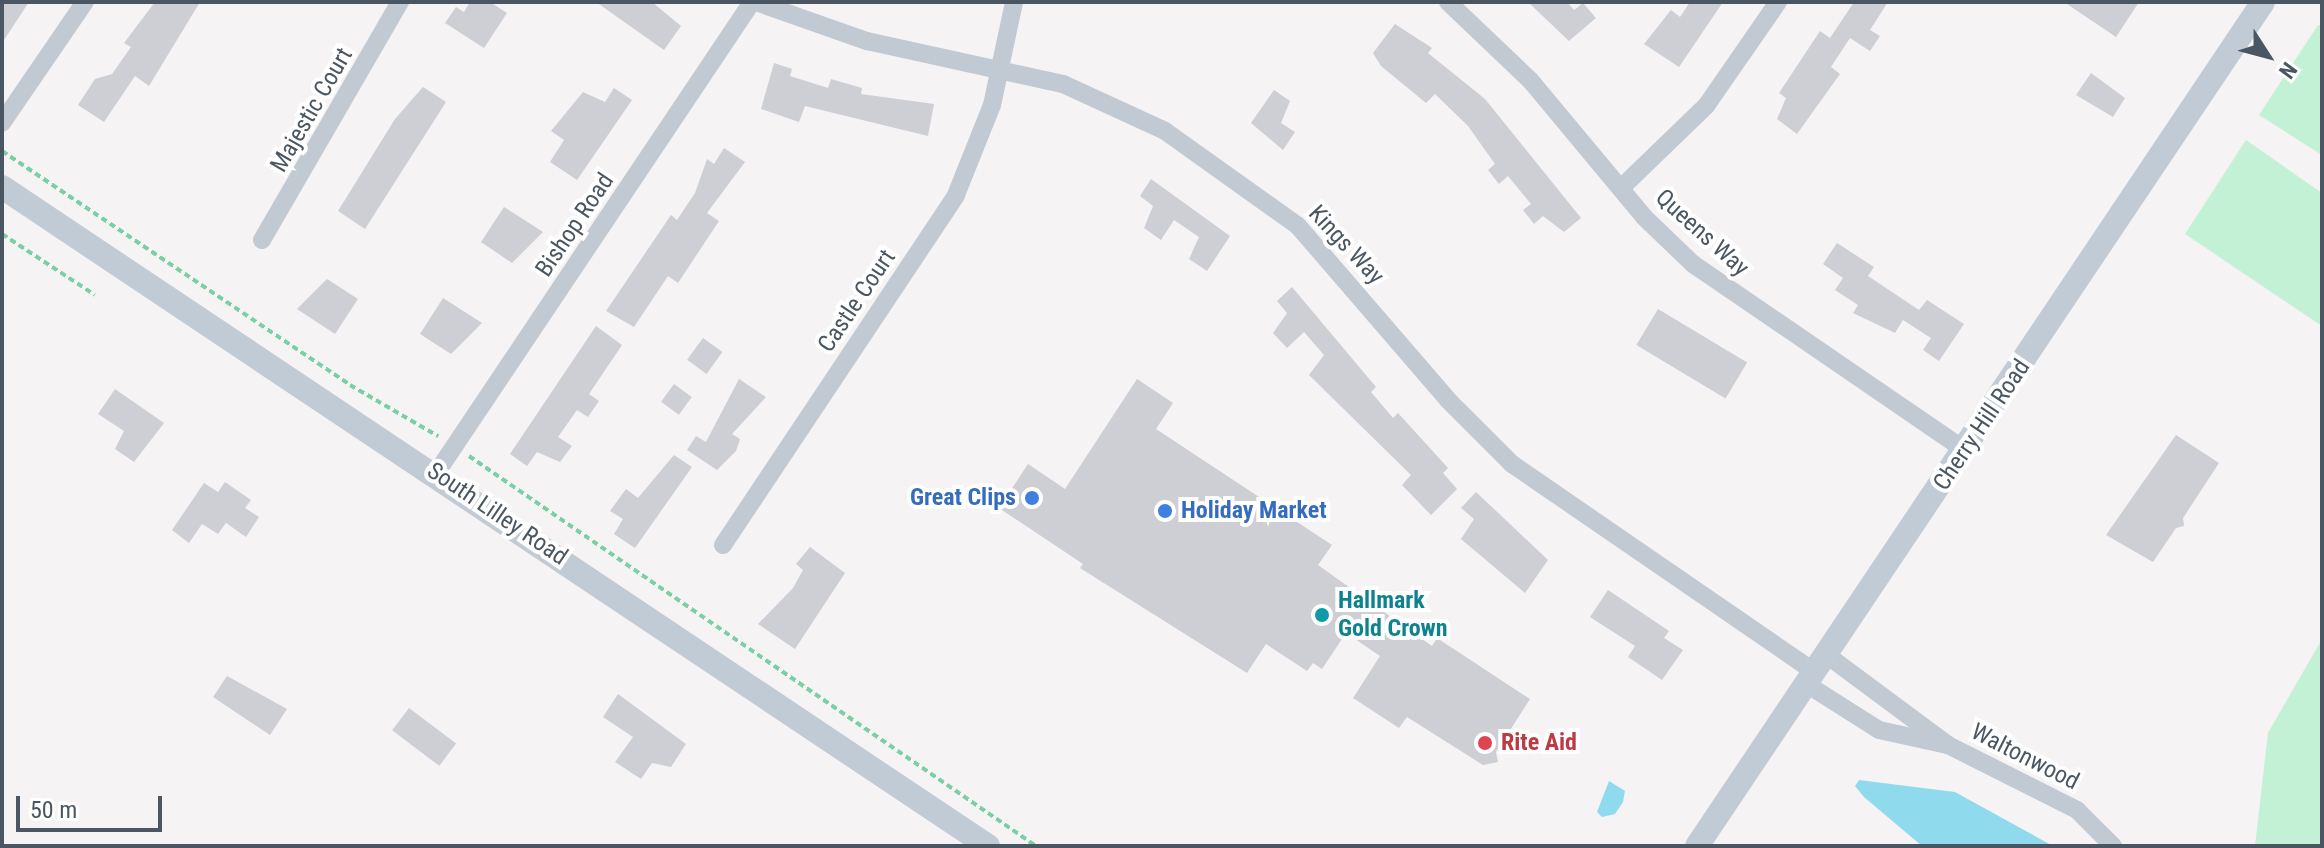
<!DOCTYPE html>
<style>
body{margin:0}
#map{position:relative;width:2324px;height:848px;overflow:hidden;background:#f5f3f3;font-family:"Roboto Condensed",sans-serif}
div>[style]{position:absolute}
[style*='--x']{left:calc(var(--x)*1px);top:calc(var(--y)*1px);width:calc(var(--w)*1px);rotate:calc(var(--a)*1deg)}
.green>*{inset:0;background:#c3f1d5}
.water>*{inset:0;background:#90daee}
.building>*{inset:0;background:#cdcfd5;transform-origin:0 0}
.path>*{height:4px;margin-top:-2px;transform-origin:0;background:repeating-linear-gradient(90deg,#7ad0a6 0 6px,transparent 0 10px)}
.street>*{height:18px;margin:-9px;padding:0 9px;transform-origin:9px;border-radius:9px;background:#c1cad2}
.secondary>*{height:24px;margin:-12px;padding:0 12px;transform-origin:12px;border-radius:12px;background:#c1cbd6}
.dots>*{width:22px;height:22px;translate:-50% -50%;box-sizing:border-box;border:4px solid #fff;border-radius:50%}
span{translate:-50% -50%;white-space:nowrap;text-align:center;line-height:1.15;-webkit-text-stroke:8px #fff;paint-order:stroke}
.street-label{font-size:24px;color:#4a5661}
.shop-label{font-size:24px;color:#366cbe;font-weight:700}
.right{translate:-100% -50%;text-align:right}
.left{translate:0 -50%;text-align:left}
.culture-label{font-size:24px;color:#0d838f;font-weight:700}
.health-label{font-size:24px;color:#be3a42;font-weight:700}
.frame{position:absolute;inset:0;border:4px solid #4a5661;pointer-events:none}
.north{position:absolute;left:2228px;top:16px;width:80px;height:80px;-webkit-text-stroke:6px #fff;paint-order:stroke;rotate:126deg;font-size:22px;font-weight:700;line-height:32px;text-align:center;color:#4a5661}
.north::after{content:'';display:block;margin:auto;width:28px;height:36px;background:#4a5661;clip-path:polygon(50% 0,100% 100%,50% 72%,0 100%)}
.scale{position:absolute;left:16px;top:796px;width:146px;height:36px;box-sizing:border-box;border:4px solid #4a5661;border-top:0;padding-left:10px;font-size:24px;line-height:28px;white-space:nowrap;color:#4a5661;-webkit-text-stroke:6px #fff;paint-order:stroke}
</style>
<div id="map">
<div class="green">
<div style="clip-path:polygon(2318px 25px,2322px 25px,2322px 155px,2259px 115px)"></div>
<div style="clip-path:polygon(2246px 140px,2322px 193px,2322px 326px,2185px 234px)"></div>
<div style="clip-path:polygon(2322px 639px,2322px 846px,2255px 846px,2268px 733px)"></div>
</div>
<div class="water">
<div style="clip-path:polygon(1859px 780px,1955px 792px,2053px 846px,1922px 846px,1864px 797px,1855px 786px)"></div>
<div style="clip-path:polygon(1609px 781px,1625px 791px,1623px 802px,1615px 814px,1602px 817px,1597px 812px)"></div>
</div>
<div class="building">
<div style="clip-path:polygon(2px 2px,29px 2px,2px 43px)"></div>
<div style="clip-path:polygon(155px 2px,200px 2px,149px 86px,135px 76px,104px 122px,78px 105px,95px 79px,112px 74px,131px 47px,124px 43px)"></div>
<div style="clip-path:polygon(470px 2px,490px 2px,507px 13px,484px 48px,445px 23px,456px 7px,464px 12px)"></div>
<div style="clip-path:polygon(596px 2px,652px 2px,681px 26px,664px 50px)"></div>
<div style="clip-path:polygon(1528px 2px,1567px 2px,1574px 10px,1583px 3px,1596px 18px,1569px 41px)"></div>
<div style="clip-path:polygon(1690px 2px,1723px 2px,1679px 67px,1644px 44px,1671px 10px,1680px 17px)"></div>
<div style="clip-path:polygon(1854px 2px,1888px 2px,1870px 30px,1880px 36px,1870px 51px,1850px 38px,1831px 67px,1840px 74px,1797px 134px,1777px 119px,1786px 98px,1779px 93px,1820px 31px,1830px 38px)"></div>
<div style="clip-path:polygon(2064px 2px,2139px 2px,2116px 37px)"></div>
<div style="clip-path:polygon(1395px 24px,1432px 48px,1428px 53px,1485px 99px,1581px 218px,1564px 232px,1543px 216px,1534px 224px,1523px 210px,1531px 204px,1508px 176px,1499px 184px,1488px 170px,1495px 164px,1468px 126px,1435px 94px,1426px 103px,1381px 66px,1373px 53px)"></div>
<div style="clip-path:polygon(774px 63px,792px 69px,790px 76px,828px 88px,831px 79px,862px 88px,861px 94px,934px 104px,928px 136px,805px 106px,799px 122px,761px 109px)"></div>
<div style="clip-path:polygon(2091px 73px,2125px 98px,2113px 117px,2076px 95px)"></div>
<div style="clip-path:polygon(423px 87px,446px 102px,365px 229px,338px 211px,395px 119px)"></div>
<div style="clip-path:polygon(614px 88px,632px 100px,577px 180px,550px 162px,564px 140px,551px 131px,583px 92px,605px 102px)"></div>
<div style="clip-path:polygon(1274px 90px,1290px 101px,1281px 123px,1295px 132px,1283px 150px,1251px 123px)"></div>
<div style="clip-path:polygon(724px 148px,745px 162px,707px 213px,719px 221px,678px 283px,668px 276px,634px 327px,606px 311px,671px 215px,677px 220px,695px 193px,707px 159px,714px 164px)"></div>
<div style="clip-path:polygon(1151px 179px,1230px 236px,1207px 271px,1189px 259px,1199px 237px,1174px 220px,1161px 240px,1144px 228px,1153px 206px,1140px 196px)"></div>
<div style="clip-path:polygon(504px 207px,543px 232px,512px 263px,481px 242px)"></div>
<div style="clip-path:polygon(1837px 243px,1874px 267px,1868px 276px,1919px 310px,1927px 300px,1964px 324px,1939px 361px,1923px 350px,1931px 338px,1903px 320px,1895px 333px,1853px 313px,1858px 305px,1835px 290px,1843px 278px,1823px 264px)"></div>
<div style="clip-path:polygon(327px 279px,358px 299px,335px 334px,297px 309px)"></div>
<div style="clip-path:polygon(1292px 287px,1376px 387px,1371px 392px,1393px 418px,1398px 413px,1448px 468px,1443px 473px,1457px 489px,1431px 515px,1402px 485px,1411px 475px,1309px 375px,1324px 355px,1304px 332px,1287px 348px,1273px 333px,1287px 313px,1277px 301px)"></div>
<div style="clip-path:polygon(443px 298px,482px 323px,451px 354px,420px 334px)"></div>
<div style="left:1658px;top:309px;width:104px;height:42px;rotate:31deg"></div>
<div style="clip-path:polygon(596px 326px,622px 345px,589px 394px,599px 401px,588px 417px,577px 410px,558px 437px,572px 446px,560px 462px,537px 452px,527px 466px,510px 454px)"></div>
<div style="left:703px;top:338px;width:24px;height:27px;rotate:36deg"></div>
<div style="clip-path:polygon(739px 379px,766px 397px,732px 434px,740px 439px,736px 451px,717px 470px,687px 450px,696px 436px,706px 442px)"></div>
<div style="clip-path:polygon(1137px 379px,1173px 403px,1156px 429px,1332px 545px,1318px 565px,1432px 646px,1437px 638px,1530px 699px,1496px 752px,1498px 762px,1483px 765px,1407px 717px,1399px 728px,1353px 698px,1380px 656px,1346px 633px,1322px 669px,1313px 663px,1307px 671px,1266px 644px,1247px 673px,1080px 568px,1083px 564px,999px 508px,1028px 464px,1065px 489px)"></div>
<div style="left:674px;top:384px;width:22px;height:22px;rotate:36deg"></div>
<div style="clip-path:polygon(115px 389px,164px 423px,134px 462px,115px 449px,124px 431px,98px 414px)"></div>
<div style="clip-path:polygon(2176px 435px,2219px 463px,2183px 518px,2184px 526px,2176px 528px,2153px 562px,2106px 535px)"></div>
<div style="clip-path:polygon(674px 455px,692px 467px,635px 548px,614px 534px,623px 519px,610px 511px,626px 489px,638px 498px)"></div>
<div style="clip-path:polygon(225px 482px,251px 500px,245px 508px,259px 517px,246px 537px,226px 523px,218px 534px,202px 524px,189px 543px,172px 530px,204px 483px,218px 492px)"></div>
<div style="clip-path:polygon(1476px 492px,1548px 560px,1525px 593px,1461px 539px,1474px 519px,1461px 508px)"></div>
<div style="clip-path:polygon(810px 547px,845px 573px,795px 649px,758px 624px,793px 588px,803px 570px,796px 564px)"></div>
<div style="clip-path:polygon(1608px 590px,1669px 631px,1664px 638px,1683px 650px,1662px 680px,1628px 657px,1635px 646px,1590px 617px)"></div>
<div style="clip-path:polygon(227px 676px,287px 709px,270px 735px,213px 697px)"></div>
<div style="clip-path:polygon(618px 694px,686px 744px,671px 767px,652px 763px,641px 779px,615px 762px,633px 737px,603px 717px)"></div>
<div style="left:409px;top:708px;width:59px;height:28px;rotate:37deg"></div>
</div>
<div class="path">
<div style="--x:2;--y:151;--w:419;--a:33.9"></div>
<div style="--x:350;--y:385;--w:102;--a:30.1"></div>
<div style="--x:2;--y:234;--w:111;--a:33.3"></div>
<div style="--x:469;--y:456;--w:688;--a:34.52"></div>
</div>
<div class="street">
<div style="--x:756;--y:2;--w:118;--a:19.4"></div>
<div style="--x:867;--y:41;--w:201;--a:12.4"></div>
<div style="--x:1063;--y:84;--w:112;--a:24.7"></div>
<div style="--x:1165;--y:131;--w:163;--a:35.5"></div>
<div style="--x:1298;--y:226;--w:230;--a:49.2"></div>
<div style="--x:1448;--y:400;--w:91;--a:45"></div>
<div style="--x:1512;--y:464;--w:369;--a:34.5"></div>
<div style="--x:1448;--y:2;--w:113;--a:43.6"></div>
<div style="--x:1530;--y:80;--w:178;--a:50.2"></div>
<div style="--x:1644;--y:217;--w:68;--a:43.8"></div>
<div style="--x:1693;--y:264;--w:331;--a:34.4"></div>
<div style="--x:2;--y:123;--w:147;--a:-55.6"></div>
<div style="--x:1621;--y:188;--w:118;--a:-44"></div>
<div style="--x:1706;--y:106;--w:126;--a:-55.3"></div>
<div style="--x:262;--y:240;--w:275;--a:-59.9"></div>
<div style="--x:437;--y:472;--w:566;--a:-56.17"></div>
<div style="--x:723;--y:545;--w:420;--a:-56.3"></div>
<div style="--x:956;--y:195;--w:97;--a:-68.2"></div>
<div style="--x:992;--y:105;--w:105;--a:-77.9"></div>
<div style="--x:1808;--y:685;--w:84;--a:32.4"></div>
<div style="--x:1879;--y:730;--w:71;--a:12.3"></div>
<div style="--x:1948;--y:745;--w:151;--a:-143.4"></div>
<div style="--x:1948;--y:745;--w:144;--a:26.7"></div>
<div style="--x:2077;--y:810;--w:51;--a:45"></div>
</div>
<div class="secondary">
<div style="--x:2;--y:187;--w:1186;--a:33.76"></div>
<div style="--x:1697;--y:846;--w:1016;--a:-56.15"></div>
</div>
<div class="dots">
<div style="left:1032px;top:498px;background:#3f7fe0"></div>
<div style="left:1165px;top:511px;background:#3f7fe0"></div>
<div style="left:1322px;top:615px;background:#0f9aa8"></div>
<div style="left:1485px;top:743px;background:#e0444e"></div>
</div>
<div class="street-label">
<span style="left:312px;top:110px;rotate:-60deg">Majestic Court</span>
<span style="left:575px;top:225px;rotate:-56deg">Bishop Road</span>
<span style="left:1702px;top:233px;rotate:42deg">Queens Way</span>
<span style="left:1346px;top:245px;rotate:47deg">Kings Way</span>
<span style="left:857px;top:301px;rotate:-56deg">Castle Court</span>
<span style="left:1982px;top:425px;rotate:-56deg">Cherry Hill Road</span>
<span style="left:497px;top:514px;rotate:34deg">South Lilley Road</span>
<span style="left:2025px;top:757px;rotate:27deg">Waltonwood</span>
</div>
<div class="shop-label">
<span class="right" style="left:1016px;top:498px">Great Clips</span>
<span class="left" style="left:1181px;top:511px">Holiday Market</span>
</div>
<div class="culture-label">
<span class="left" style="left:1338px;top:615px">Hallmark<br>Gold Crown</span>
</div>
<div class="health-label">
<span class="left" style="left:1501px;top:743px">Rite Aid</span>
</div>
<div class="frame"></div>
<div class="north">N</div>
<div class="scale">50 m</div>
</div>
